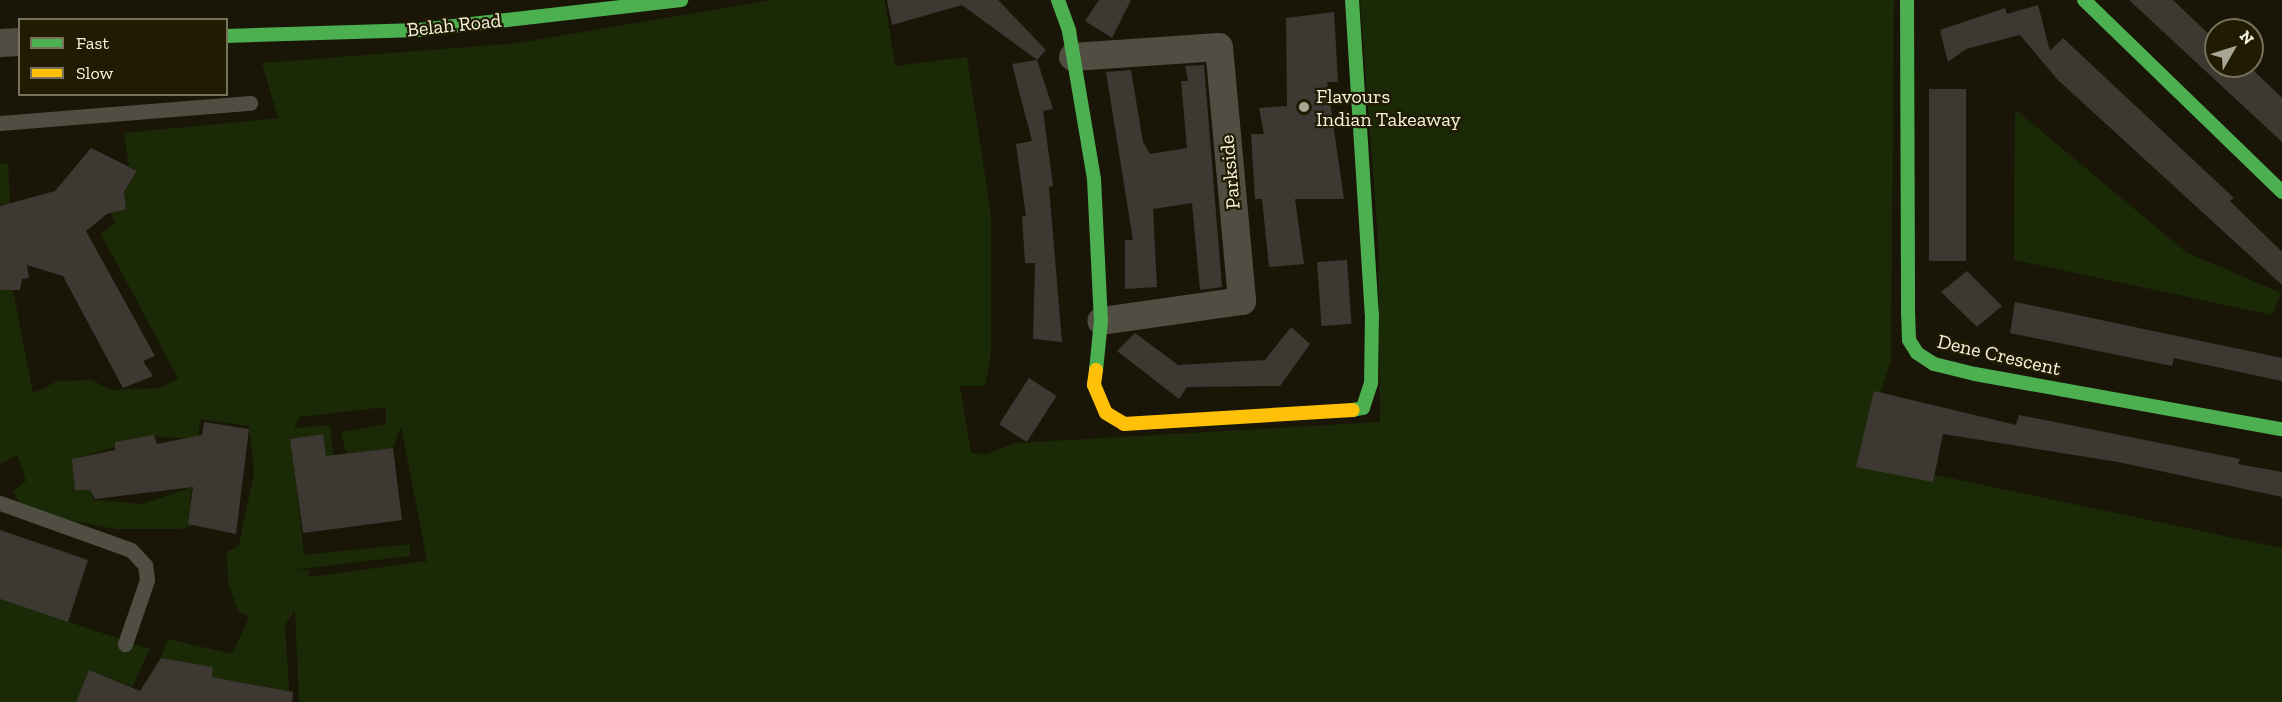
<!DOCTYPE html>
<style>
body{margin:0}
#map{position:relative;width:2282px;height:702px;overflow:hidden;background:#191608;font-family:"Zilla Slab",serif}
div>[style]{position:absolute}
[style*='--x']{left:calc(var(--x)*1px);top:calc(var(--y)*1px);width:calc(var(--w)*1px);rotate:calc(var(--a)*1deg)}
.green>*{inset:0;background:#1a2906}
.building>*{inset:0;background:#3e3833;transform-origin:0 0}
.lane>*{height:15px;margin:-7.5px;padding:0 7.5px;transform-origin:7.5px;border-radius:7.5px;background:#504e42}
.street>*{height:28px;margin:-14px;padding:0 14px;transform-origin:14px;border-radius:14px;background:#504e42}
.fast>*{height:14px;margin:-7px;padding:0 7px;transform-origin:7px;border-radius:7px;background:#4caf50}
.slow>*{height:14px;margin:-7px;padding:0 7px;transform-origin:7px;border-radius:7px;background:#ffc107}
.dots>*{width:16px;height:16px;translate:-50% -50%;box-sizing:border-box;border:3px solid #201b01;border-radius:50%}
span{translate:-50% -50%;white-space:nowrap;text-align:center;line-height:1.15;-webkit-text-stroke:4.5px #201b01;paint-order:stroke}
.street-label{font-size:20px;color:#f7f4e3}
.poi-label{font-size:20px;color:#f7f4e3}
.left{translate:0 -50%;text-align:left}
.legend{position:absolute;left:18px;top:18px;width:210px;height:78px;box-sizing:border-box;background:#201b01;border:2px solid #76725b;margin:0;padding:8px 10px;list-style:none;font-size:18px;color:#f7f4e3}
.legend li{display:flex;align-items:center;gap:12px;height:30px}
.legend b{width:30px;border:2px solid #76725b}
.north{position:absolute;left:2204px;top:18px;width:60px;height:60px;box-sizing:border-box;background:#201b01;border:2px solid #76725b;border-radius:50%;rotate:51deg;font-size:16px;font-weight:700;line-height:24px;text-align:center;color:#f7f4e3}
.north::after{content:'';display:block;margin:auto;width:21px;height:27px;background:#a9a696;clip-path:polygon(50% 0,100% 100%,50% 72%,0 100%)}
</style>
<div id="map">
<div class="green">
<div style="clip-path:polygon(evenodd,771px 0,885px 0,895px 66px,967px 57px,991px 215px,991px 355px,985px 386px,960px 386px,971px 453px,987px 454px,1014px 443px,1380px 422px,1378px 239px,1360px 0,1894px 0,1891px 359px,1860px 459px,2282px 548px,2282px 702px,299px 702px,295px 610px,285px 625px,290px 702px,272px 702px,274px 688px,212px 677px,213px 667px,161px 658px,168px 639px,232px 654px,249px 617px,238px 611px,228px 582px,227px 552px,239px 545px,254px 473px,249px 426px,200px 419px,197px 460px,191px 460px,188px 439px,154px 436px,73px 459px,75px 490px,90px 490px,94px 500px,143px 504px,192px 487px,188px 524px,194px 525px,182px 529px,115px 529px,44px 515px,21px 505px,13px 492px,26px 481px,17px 454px,0 465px,0 290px,13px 290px,33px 393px,58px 381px,92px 380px,111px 390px,160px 388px,178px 378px,101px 234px,115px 223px,111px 213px,126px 207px,124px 193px,137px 171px,129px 167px,124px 133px,278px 118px,262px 63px,518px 43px,771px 0,386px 407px,386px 424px,341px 432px,349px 466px,335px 469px,330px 425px,294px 428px,299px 417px,386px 407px,771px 0,401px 426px,427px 561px,309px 577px,309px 570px,292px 570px,410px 556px,410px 544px,304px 555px,291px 439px,323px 434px,329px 473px,353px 469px,350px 453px,393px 448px,401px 426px)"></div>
<div style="clip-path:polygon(2015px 109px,2186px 252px,2281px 293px,2272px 315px,2014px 260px)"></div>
<div style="clip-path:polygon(8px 163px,10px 202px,8px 205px,0 204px,0 164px)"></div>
<div style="clip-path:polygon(0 599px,150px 649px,132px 687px,89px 670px,76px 702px,0 702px)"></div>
</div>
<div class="building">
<div style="clip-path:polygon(887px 0,998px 0,1046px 50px,1037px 60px,1053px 109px,1043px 111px,1053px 186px,1049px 187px,1062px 342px,1033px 339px,1035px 263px,1025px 263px,1022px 216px,1026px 216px,1016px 144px,1032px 141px,1012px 64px,1037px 60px,962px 5px,892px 25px)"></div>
<div style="clip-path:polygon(1099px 0,1131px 0,1112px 38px,1085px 21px)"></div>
<div style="clip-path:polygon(2129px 0,2173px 0,2216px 41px,2216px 66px,2249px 66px,2282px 98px,2282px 142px)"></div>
<div style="clip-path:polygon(2038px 5px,2050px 51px,2063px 38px,2234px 198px,2230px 201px,2282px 252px,2282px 285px,2058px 80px,2020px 35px,1966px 49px,1948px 62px,1940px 30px,2005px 8px,2007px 14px)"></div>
<div style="clip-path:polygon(1334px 12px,1338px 82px,1327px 82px,1344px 199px,1295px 199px,1304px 264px,1269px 267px,1262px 199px,1255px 199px,1251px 134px,1264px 134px,1259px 108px,1287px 106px,1286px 18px)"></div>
<div style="clip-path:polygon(1204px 65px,1222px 287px,1200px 290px,1192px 203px,1153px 209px,1157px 287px,1125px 289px,1125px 240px,1133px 240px,1106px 72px,1131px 70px,1143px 142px,1150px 154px,1187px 148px,1181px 81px,1188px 81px,1185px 66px)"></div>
<div style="left:1929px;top:89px;width:37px;height:172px"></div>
<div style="clip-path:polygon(91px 148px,137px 171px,124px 192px,126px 209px,107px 214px,86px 231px,155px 356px,143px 361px,153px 376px,123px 388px,63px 276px,27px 265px,29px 278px,22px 279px,20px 290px,0 290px,0 206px,55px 191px)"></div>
<div style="left:1347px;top:260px;width:64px;height:30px;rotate:86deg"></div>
<div style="clip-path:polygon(1967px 271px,2002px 306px,1977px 327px,1941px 292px)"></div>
<div style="clip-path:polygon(2015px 302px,2282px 358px,2282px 381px,2174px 358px,2172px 366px,2010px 333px)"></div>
<div style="clip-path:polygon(1291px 327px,1310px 344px,1280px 386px,1187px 387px,1179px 399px,1117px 351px,1135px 333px,1178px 365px,1265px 360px)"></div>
<div style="left:1029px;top:378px;width:33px;height:55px;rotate:33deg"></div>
<div style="clip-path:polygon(1874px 391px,2016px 425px,2019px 415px,2240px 459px,2238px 464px,2282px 472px,2282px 497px,2118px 462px,1943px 434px,1933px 482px,1856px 467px)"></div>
<div style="clip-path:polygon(204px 422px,249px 429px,236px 534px,188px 524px,193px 487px,95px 499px,90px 490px,75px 490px,72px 459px,115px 450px,115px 442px,154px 435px,157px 444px,202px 435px)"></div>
<div style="clip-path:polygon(323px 434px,326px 456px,393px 448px,402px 520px,303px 533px,290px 439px)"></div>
<div style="clip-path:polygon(0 530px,88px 560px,68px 622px,0 599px)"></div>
<div style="clip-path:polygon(161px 658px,213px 667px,212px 677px,293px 692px,292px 702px,76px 702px,89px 670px,140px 691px)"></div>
</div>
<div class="lane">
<div style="--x:0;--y:123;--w:251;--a:-4.6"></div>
<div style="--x:0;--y:503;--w:139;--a:19.7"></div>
<div style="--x:131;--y:550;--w:21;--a:47"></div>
<div style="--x:145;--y:565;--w:15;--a:82"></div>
<div style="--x:147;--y:580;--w:68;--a:109"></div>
</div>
<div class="street">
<div style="--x:0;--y:43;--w:20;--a:-3"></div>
<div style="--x:1073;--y:57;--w:146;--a:-3.9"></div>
<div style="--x:1219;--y:47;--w:255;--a:84.8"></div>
<div style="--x:1242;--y:301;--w:142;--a:171.9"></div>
</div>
<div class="fast">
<div style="--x:1058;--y:0;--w:33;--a:70"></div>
<div style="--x:1069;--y:31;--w:150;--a:80.4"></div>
<div style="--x:1094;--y:179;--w:142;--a:87.2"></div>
<div style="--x:1101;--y:321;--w:49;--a:95.8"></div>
<div style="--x:1352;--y:0;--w:315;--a:86.4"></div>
<div style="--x:1372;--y:314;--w:69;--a:90.8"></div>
<div style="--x:1371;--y:383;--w:26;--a:108"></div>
<div style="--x:1363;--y:408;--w:10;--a:169"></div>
<div style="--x:1907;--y:0;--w:311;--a:89.8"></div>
<div style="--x:1908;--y:311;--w:29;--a:88"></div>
<div style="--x:1909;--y:340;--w:15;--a:58"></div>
<div style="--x:1917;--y:353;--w:20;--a:33"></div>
<div style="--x:1934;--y:364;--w:42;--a:13.7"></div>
<div style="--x:1975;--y:374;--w:312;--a:10.2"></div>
<div style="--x:2084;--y:0;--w:276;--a:44.1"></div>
<div style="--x:226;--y:36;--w:193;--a:-1.8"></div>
<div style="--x:419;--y:30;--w:264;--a:-6.5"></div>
</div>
<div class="slow">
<div style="--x:1096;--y:370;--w:15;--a:98"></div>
<div style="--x:1094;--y:385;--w:30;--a:67"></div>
<div style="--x:1106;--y:413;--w:21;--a:31"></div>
<div style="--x:1124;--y:424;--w:229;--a:-3.5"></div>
</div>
<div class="dots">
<div style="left:1304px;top:107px;background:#a9a696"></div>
</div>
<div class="street-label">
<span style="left:454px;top:25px;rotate:-6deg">Belah Road</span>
<span style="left:1230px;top:172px;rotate:-95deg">Parkside</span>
<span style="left:1999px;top:355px;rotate:13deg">Dene Crescent</span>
</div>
<div class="poi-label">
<span class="left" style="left:1316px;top:108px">Flavours<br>Indian Takeaway</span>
</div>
<ul class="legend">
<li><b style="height:8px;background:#4caf50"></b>Fast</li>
<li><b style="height:8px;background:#ffc107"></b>Slow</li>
</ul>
<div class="north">N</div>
</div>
